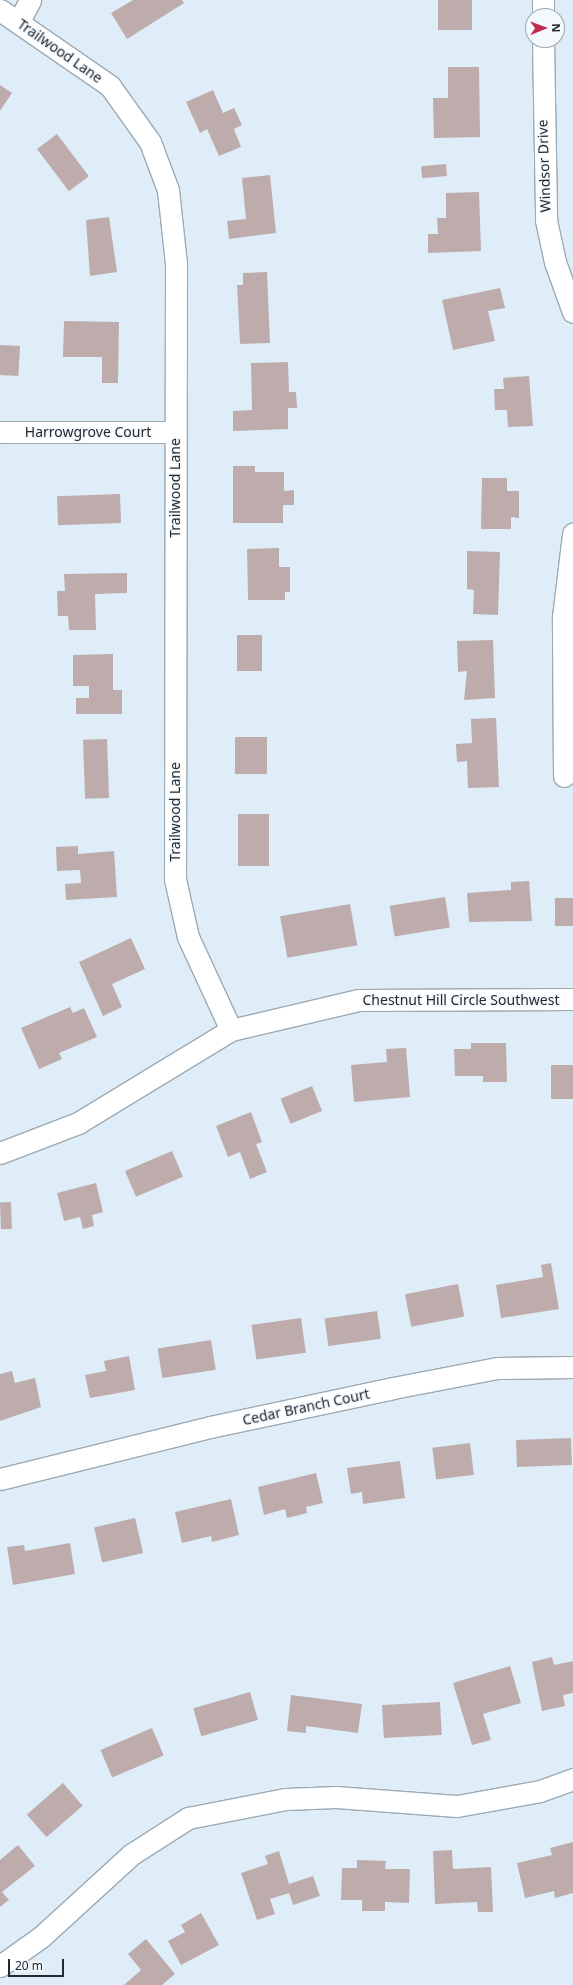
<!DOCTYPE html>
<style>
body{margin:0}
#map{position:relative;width:573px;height:1985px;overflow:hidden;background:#dfedf8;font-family:"Noto Sans",sans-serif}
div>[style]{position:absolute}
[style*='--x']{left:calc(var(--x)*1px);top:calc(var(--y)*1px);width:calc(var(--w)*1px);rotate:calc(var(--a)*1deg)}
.building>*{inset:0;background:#beacad;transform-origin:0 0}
.roads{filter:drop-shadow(1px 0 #9caab4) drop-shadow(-1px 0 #9caab4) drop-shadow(0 1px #9caab4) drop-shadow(0 -1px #9caab4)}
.minor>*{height:21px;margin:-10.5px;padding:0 10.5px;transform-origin:10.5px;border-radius:10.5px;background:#fff}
span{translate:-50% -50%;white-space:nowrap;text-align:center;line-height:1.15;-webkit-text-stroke:3px #f4f9fe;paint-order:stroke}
.street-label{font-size:14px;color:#24292d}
.north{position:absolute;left:525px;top:8px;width:40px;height:40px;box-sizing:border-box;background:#f4f9fe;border:1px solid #a1a6aa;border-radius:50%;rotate:89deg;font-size:11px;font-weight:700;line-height:16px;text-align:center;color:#24292d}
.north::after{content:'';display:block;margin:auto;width:14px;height:18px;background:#be2e51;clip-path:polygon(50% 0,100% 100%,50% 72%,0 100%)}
.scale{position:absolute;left:8px;top:1959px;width:56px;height:18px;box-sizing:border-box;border:2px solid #24292d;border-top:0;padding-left:5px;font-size:12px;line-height:14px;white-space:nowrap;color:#24292d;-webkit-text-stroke:3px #f4f9fe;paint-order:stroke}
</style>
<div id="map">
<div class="building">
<div style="clip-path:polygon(133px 0,182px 0,184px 3px,127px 39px,111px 13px)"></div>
<div style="left:438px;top:0;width:34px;height:30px"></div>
<div style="clip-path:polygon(448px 67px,479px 67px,480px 137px,434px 138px,433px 98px,448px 98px)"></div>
<div style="clip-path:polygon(0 85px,12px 93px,0 111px)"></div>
<div style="clip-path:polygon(213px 90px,223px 113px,234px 108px,242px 125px,234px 129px,241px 147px,219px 156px,207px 129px,200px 133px,186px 102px)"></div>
<div style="left:57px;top:134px;width:53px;height:25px;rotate:53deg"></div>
<div style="left:446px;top:164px;width:12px;height:25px;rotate:85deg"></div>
<div style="clip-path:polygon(270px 175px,276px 233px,229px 239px,227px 221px,246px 219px,242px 178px)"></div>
<div style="clip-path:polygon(479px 192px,481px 251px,428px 253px,428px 234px,438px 234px,437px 218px,446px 218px,446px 193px)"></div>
<div style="clip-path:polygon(109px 217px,117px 272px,90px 276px,86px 220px)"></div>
<div style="clip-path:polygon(267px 272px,270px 343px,240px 344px,237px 285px,243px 285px,243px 273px)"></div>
<div style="clip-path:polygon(500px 288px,505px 308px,488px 311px,495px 341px,453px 350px,442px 300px)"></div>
<div style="clip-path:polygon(64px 321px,119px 322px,118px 383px,102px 383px,102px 357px,63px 357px)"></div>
<div style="left:0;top:345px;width:20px;height:30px;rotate:3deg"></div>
<div style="clip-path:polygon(288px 362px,289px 392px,296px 392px,297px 408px,288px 408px,288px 429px,233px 431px,233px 411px,252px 410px,251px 363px)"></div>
<div style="clip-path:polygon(529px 376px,533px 426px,508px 427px,507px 410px,495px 410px,494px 389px,504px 389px,503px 378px)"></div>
<div style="clip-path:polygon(233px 466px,255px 466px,255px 472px,284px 472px,284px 491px,294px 490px,294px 505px,283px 505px,283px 523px,233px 523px)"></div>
<div style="clip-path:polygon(482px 478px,507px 478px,507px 491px,519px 491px,519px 518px,511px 517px,511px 529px,481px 529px)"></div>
<div style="left:120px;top:494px;width:29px;height:63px;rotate:88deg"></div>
<div style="clip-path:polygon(279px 548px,279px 567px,290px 567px,290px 592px,285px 592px,285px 600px,248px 600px,247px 549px)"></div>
<div style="clip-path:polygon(467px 551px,500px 552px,498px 615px,473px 614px,474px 590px,467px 589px)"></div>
<div style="clip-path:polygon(127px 573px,127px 593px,95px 594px,96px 630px,69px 630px,68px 616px,58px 616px,57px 591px,65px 591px,64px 574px)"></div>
<div style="left:237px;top:635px;width:25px;height:36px"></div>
<div style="clip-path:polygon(493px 640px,495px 698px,464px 700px,467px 671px,458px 672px,457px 641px)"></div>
<div style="clip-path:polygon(113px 654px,113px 690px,122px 690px,122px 714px,76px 714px,76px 698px,89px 698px,89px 686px,73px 686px,73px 655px)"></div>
<div style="clip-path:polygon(496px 718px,499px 787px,468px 788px,467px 761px,457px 762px,456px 744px,472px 743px,471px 719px)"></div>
<div style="left:235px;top:737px;width:32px;height:37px"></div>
<div style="left:107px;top:739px;width:59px;height:24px;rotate:88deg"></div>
<div style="left:238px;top:814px;width:31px;height:52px"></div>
<div style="clip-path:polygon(78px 846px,78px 854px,114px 851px,117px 897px,66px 900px,65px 884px,81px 883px,80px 870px,57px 871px,56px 847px)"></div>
<div style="clip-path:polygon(529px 881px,532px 921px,469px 922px,467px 893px,511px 890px,511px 882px)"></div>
<div style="left:445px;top:897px;width:31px;height:56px;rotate:81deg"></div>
<div style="left:555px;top:898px;width:18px;height:28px"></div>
<div style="left:350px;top:904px;width:42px;height:71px;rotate:80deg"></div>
<div style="clip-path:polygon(131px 938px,145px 969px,112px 984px,122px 1007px,103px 1016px,79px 962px)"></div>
<div style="clip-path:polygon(70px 1007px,73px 1013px,84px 1008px,97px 1037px,59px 1053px,62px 1059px,39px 1069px,21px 1028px)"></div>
<div style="clip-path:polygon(471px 1043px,506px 1043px,507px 1082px,483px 1082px,483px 1076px,455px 1076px,454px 1049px,471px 1049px)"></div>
<div style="clip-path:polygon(406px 1048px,410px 1097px,354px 1102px,351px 1065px,387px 1062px,386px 1049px)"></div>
<div style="left:551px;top:1065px;width:22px;height:34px"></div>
<div style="left:312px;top:1086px;width:27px;height:34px;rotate:68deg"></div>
<div style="clip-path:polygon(251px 1112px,262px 1142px,256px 1144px,267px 1172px,250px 1179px,240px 1152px,228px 1157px,216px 1126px)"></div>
<div style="left:172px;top:1151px;width:28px;height:51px;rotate:67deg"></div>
<div style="clip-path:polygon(96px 1183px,103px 1212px,92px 1215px,94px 1226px,83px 1229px,80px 1217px,64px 1221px,57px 1193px)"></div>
<div style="left:11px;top:1202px;width:27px;height:11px;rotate:88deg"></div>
<div style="clip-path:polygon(551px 1263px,559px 1309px,501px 1318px,496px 1285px,543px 1277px,541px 1265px)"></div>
<div style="left:458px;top:1284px;width:33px;height:54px;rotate:79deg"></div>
<div style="left:377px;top:1311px;width:28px;height:53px;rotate:82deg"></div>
<div style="left:301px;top:1318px;width:35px;height:50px;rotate:82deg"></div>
<div style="left:211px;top:1340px;width:30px;height:54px;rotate:81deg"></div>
<div style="clip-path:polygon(129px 1356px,135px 1390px,90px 1398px,85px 1375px,106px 1371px,104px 1361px)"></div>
<div style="clip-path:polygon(12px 1371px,15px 1383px,35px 1378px,41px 1407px,0 1421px,0 1374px)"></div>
<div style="left:571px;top:1438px;width:27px;height:55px;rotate:88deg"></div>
<div style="left:470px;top:1443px;width:32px;height:38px;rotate:83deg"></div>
<div style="clip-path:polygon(400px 1461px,405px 1498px,363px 1504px,362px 1492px,351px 1494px,347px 1468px)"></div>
<div style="clip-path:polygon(316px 1473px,323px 1503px,306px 1507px,307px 1513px,287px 1518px,285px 1509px,264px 1515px,258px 1487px)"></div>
<div style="clip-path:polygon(231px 1499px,239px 1535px,212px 1542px,211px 1536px,182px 1543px,175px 1512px)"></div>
<div style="left:135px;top:1518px;width:36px;height:42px;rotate:77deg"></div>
<div style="clip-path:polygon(70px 1543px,75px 1574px,13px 1585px,7px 1547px,24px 1545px,25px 1551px)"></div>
<div style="clip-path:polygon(552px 1657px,554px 1665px,573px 1661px,573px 1693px,563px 1695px,565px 1706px,542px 1711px,532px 1662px)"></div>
<div style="clip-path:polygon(510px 1666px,521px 1703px,483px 1714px,491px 1740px,472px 1745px,453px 1683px)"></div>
<div style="left:250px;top:1692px;width:29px;height:59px;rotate:74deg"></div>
<div style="clip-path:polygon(291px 1695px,362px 1704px,358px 1733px,306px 1726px,306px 1733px,287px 1731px)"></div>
<div style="left:440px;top:1702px;width:33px;height:58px;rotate:87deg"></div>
<div style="left:152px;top:1728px;width:30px;height:56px;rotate:67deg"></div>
<div style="left:63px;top:1783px;width:30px;height:48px;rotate:49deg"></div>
<div style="clip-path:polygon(573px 1842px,573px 1893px,555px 1898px,554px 1891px,525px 1898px,517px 1863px,552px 1855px,550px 1848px)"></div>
<div style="clip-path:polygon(18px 1845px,35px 1866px,2px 1892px,9px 1900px,0 1907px,0 1860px)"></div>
<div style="clip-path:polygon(452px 1850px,453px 1869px,491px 1867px,493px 1912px,478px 1912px,477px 1902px,435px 1904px,433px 1851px)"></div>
<div style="clip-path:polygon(279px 1851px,289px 1884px,313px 1876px,320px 1896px,293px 1905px,289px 1893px,270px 1899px,275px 1914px,257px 1920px,241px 1873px,268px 1864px,265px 1856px)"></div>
<div style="clip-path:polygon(357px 1860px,386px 1861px,385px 1869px,410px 1869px,409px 1903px,385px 1902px,385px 1911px,362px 1911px,362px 1900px,341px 1900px,342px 1868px,357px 1868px)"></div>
<div style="clip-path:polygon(201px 1913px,219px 1945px,181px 1965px,168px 1941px,185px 1932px,181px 1925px)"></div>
<div style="clip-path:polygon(146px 1939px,175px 1974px,162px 1985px,124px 1985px,141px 1970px,128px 1954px)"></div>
</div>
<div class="roads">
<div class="minor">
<div style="--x:0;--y:10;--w:134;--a:34.6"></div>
<div style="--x:110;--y:86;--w:69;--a:54.5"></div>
<div style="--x:150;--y:142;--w:51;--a:69.4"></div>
<div style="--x:168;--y:190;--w:74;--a:83.8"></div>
<div style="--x:176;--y:264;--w:615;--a:90.09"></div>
<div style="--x:175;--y:879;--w:59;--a:77.4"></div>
<div style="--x:188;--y:937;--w:102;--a:65.2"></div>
<div style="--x:543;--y:16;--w:16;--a:-90"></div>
<div style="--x:19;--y:21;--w:24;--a:-62"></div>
<div style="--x:543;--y:40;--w:180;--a:89"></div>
<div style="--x:546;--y:220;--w:43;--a:77.9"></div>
<div style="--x:555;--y:262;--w:53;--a:70.2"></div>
<div style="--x:0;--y:432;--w:175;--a:0"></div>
<div style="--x:564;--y:776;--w:159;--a:-90.4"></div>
<div style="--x:563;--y:617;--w:84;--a:-83.1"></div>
<div style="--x:0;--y:1153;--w:84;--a:-21"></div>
<div style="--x:78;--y:1123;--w:179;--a:-31.3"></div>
<div style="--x:231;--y:1030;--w:131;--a:-13.2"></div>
<div style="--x:359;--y:1000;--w:214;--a:-0.3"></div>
<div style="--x:0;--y:1479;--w:216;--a:-13.9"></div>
<div style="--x:210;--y:1427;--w:187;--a:-12"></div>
<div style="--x:393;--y:1388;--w:106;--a:-10.9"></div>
<div style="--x:497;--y:1368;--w:76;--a:-0.8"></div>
<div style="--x:0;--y:1966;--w:50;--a:-35.3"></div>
<div style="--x:41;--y:1937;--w:123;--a:-42.4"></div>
<div style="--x:132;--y:1854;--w:67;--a:-32.7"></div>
<div style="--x:188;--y:1818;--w:100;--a:-11"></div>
<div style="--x:286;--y:1799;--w:50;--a:-2.3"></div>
<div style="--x:336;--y:1797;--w:121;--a:4.3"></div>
<div style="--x:457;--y:1806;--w:84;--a:-10.2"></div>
<div style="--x:540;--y:1791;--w:35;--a:-20"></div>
</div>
</div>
<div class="street-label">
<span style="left:60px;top:51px;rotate:35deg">Trailwood Lane</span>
<span style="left:544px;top:166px;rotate:-92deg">Windsor Drive</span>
<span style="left:88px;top:432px">Harrowgrove Court</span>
<span style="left:175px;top:488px;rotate:-90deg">Trailwood Lane</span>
<span style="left:175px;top:812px;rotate:-90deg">Trailwood Lane</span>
<span style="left:461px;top:1000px">Chestnut Hill Circle Southwest</span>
<span style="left:306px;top:1407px;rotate:-12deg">Cedar Branch Court</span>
</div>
<div class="north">N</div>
<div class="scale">20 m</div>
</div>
